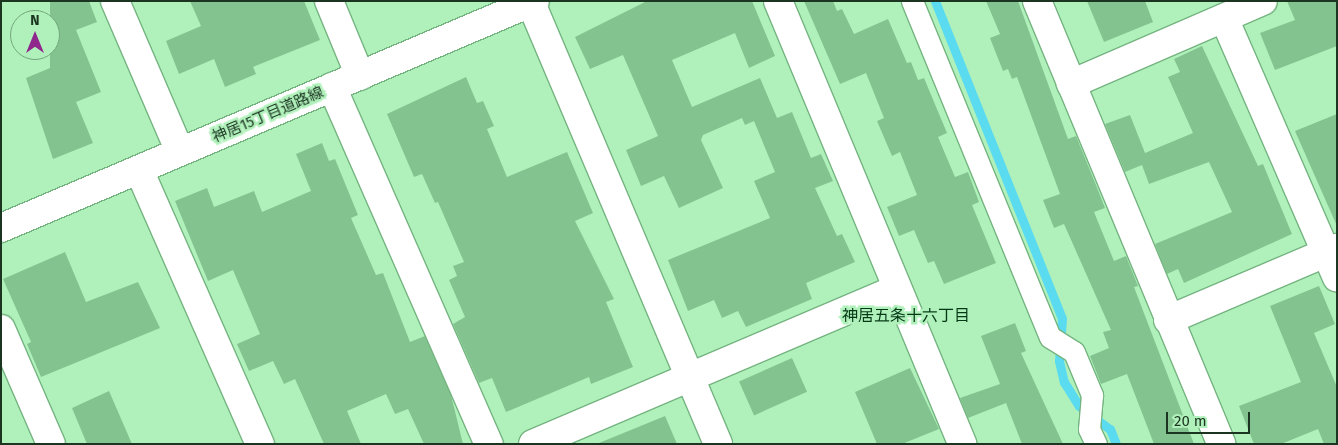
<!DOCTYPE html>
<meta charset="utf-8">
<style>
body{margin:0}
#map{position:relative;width:1338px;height:445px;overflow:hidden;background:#b0f1bb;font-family:"Fira Sans","Noto Sans JP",sans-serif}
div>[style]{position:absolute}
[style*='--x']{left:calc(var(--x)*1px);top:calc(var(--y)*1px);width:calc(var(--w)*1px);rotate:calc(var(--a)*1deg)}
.stream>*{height:9px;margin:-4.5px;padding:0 4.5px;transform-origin:4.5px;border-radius:4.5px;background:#5adbef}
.building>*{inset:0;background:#83c38f;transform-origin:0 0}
.roads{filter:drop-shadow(1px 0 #75b481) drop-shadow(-1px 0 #75b481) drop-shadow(0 1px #75b481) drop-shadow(0 -1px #75b481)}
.pedestrian>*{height:21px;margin:-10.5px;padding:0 10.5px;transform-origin:10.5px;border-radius:10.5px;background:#fff}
.minor>*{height:28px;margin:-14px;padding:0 14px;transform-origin:14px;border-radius:14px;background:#fff}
span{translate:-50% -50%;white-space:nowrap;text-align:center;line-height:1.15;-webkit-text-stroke:5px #b0f1bb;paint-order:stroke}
.street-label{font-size:15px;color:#1b3521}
.neighbourhood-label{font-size:16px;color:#053916}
.frame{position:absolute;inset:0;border:2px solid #1b3521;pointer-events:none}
.north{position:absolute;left:10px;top:10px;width:50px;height:50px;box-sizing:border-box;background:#b0f1bb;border:1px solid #74a67d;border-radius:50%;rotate:0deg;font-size:14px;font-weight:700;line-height:20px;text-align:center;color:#1b3521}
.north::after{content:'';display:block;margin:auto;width:18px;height:22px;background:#8f278c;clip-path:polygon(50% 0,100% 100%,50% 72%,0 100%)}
.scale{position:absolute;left:1166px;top:412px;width:84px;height:22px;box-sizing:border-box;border:2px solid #1b3521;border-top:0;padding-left:6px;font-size:15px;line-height:18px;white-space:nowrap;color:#1b3521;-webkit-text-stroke:4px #b0f1bb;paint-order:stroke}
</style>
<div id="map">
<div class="stream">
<div style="--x:935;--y:1;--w:342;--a:68.2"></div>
<div style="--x:1062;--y:319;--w:42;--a:94.1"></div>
<div style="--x:1059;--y:361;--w:22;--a:77"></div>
<div style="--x:1064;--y:382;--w:28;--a:58"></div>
<div style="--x:1079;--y:406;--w:39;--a:37"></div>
<div style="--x:1110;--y:429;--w:16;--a:68"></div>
</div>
<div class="building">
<div style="clip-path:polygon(50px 1px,89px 1px,97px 22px,76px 30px,101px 92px,76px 102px,93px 143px,53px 159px,26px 78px,50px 68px)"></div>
<div style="clip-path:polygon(190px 1px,304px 1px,320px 40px,253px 67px,256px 74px,225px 87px,214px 59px,179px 74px,166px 41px,201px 26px)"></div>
<div style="clip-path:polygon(647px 1px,752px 1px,775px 56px,749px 68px,735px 33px,672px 60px,692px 107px,760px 78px,777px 118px,792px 112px,811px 158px,821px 154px,833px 181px,815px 188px,837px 236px,842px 234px,855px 262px,806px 283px,812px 299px,746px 327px,738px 311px,722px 318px,714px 300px,688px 311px,668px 260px,770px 218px,754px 181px,775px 172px,754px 121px,745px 125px,742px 118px,703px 135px,701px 140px,723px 188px,679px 208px,664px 176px,641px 186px,626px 150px,658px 136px,623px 55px,590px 69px,575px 37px)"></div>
<div style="clip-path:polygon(804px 1px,833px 1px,837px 11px,842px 9px,854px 34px,888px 19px,907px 63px,911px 62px,918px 80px,924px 78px,947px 133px,938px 137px,955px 177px,968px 172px,979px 202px,972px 205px,996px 263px,944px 284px,934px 261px,928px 263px,914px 230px,899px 236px,887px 207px,917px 195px,900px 152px,892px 156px,877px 121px,884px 118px,866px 73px,840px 84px)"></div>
<div style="clip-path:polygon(986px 1px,1018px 1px,1068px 139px,1076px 136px,1096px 185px,1105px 208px,1094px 212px,1114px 261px,1126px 256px,1138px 286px,1134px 287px,1194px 444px,1154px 444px,1127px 374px,1101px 384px,1090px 356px,1109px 348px,1103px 332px,1111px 330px,1064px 224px,1054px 228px,1043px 200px,1060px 194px,1017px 77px,1012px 79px,1008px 69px,1003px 71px,990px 38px,1000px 34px)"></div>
<div style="clip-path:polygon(1087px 1px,1145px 1px,1153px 22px,1104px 42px)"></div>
<div style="clip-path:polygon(1287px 1px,1337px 1px,1337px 46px,1275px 70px,1260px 33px,1295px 20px)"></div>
<div style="clip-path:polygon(1202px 46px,1258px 166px,1263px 164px,1292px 234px,1184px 283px,1178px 269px,1167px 274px,1155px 244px,1232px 212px,1209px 162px,1149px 184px,1142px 165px,1125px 172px,1105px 124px,1130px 115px,1145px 153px,1193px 133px,1168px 77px,1180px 72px,1174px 59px)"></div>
<div style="clip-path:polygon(466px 77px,477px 103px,483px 101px,494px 126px,487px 129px,507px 177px,567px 152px,593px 213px,575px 221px,614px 299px,606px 302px,633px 367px,591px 384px,589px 377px,506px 412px,492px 378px,479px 383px,453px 324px,465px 317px,449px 280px,457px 276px,453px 266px,464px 262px,438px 202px,435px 203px,422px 174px,414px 177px,387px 114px)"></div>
<div style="clip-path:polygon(1337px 114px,1337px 226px,1295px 131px)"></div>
<div style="clip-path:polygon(322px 143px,329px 161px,335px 159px,358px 215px,351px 218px,376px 275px,383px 273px,410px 342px,425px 336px,451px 395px,463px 444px,424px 444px,408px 409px,395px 414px,386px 394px,347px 411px,361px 444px,324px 444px,295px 379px,284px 384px,273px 361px,249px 371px,237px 344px,260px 334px,233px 270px,208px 281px,175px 201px,207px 188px,214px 207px,254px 191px,262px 212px,311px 191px,296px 154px)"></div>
<div style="clip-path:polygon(65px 252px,86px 302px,138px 282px,160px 328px,41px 377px,27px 344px,31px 342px,3px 279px)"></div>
<div style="clip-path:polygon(1319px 286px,1335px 324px,1314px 333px,1337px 387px,1337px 444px,1324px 444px,1318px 429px,1281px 444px,1254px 444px,1239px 406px,1301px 382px,1270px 306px)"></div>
<div style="clip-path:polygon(1015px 323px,1026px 351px,1021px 353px,1063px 444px,1022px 444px,1006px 403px,968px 418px,960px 398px,1000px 384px,981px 336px)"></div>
<div style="left:792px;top:358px;width:37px;height:58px;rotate:66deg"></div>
<div style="clip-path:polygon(910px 368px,939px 429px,902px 444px,877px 444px,855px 392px)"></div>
<div style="clip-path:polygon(109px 391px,132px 444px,87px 444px,72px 408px)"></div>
<div style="clip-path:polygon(665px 416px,677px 444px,599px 444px,599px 443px)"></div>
</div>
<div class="roads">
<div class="pedestrian">
<div style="--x:912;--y:1;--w:363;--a:67.7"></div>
<div style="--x:1050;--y:337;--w:28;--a:32"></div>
<div style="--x:1074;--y:352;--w:47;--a:67.3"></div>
<div style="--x:1092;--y:395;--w:34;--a:95"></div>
<div style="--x:1089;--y:429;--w:17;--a:65"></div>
</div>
<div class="minor">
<div style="--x:115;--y:1;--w:164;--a:66.7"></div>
<div style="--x:329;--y:1;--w:81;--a:67.5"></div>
<div style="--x:778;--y:1;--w:480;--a:67.4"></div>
<div style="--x:1037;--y:1;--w:480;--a:67.4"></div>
<div style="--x:531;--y:3;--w:479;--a:67"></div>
<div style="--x:1224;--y:18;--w:283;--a:66.5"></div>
<div style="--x:1071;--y:84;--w:209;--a:-23.4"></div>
<div style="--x:332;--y:87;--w:390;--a:66.3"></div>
<div style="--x:139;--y:170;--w:300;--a:66.2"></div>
<div style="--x:1;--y:228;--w:580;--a:-23.03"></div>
<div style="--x:1168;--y:320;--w:184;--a:-23.1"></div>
<div style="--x:1;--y:329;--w:125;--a:66.5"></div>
<div style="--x:533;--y:444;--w:395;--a:-23.1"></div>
</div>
</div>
<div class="street-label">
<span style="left:268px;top:115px;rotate:-23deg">神居15丁目道路線</span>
</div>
<div class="neighbourhood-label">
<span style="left:906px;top:316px">神居五条十六丁目</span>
</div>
<div class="frame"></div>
<div class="north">N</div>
<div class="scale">20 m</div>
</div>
